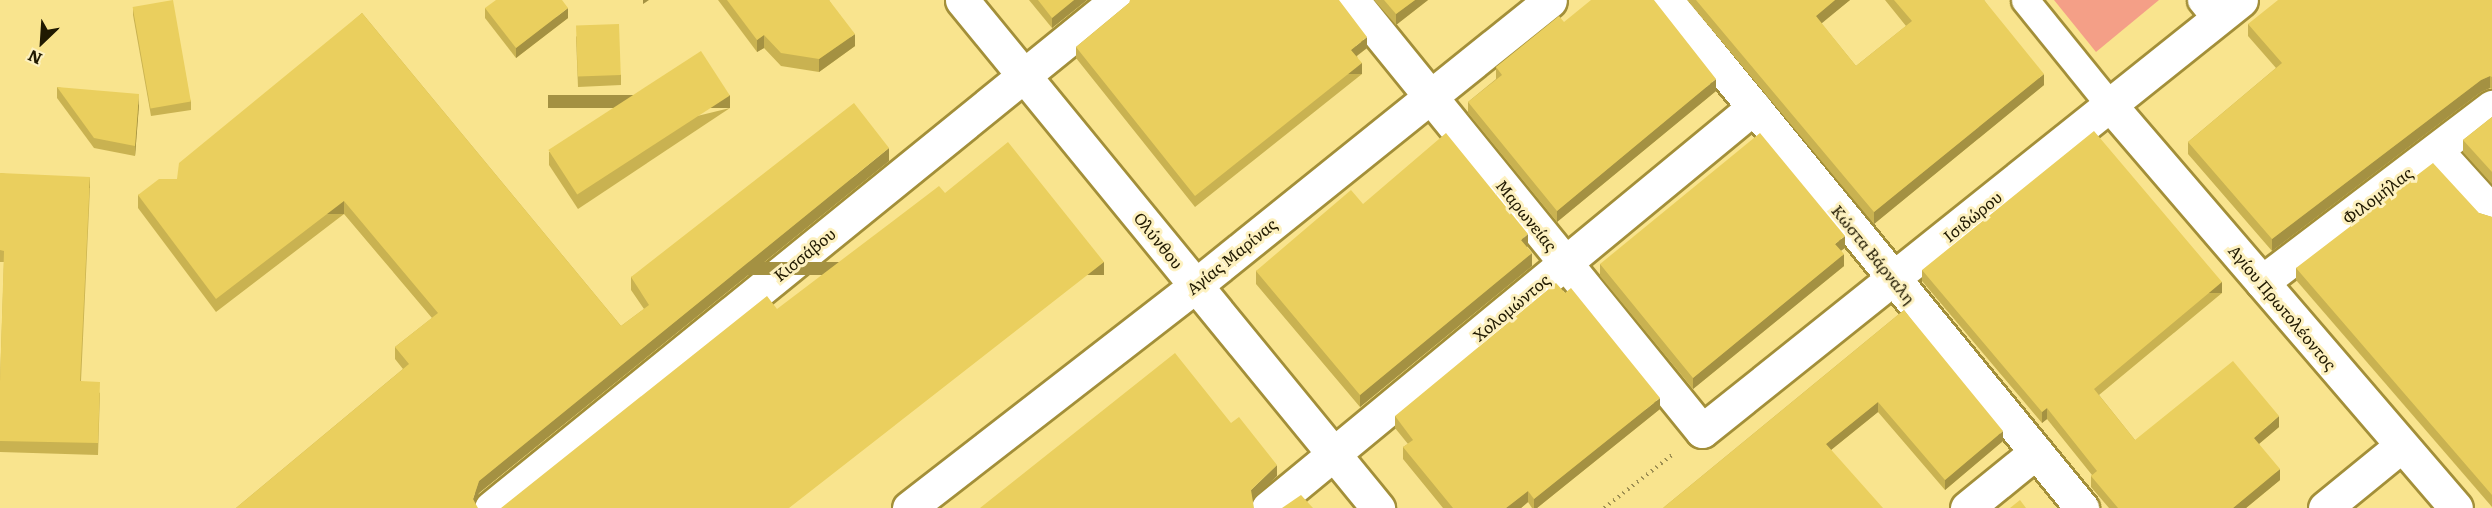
<!DOCTYPE html>
<meta charset="utf-8">
<style>
body{margin:0}
#map{position:relative;width:2492px;height:508px;overflow:hidden;background:#f9e48e;font-family:Literata,serif}
div>[style]{position:absolute}
[style*='--x']{left:calc(var(--x)*1px);top:calc(var(--y)*1px);width:calc(var(--w)*1px);rotate:calc(var(--a)*1deg)}
.green>*{inset:0;background:#f49f87}
.path>*{height:4px;margin-top:-2px;transform-origin:0;background:repeating-linear-gradient(90deg,#9d8e52 0 1.5px,transparent 0 6px)}
.roads{filter:drop-shadow(2px 0 #a38f39) drop-shadow(-2px 0 #a38f39) drop-shadow(0 2px #a38f39) drop-shadow(0 -2px #a38f39)}
.pedestrian>*{height:27px;margin:-13.5px;padding:0 13.5px;transform-origin:13.5px;border-radius:13.5px;background:#fff}
.minor>*{height:33px;margin:-16.5px;padding:0 16.5px;transform-origin:16.5px;border-radius:16.5px;background:#fff}
.tertiary>*{height:33px;margin:-16.5px;padding:0 16.5px;transform-origin:16.5px;border-radius:16.5px;background:#fff}
.wall>*{inset:0;background:#c9b251}
.shaded-wall>*{inset:0;background:#a49142;transform-origin:0 0}
.building>*{inset:0;background:#eacf5e;transform-origin:0 0}
span{translate:-50% -50%;white-space:nowrap;text-align:center;line-height:1.15;-webkit-text-stroke:6px #fdf1c0;paint-order:stroke}
.street-label{font-size:16px;color:#201901}
.north{position:absolute;left:12px;top:12px;width:60px;height:60px;-webkit-text-stroke:4px #fdf1c0;paint-order:stroke;rotate:205deg;font-size:16px;font-weight:700;line-height:24px;text-align:center;color:#201901}
.north::after{content:'';display:block;margin:auto;width:21px;height:27px;background:#201901;clip-path:polygon(50% 0,100% 100%,50% 72%,0 100%)}
</style>
<div id="map">
<div class="green">
<div style="clip-path:polygon(2054px 0,2159px 0,2096px 52px)"></div>
</div>
<div class="path">
<div style="--x:1604;--y:508;--w:86;--a:-37.9"></div>
</div>
<div class="roads">
<div class="pedestrian">
<div style="--x:2025;--y:0;--w:135;--a:51"></div>
<div style="--x:2201;--y:0;--w:26;--a:51"></div>
</div>
<div class="minor">
<div style="--x:1352;--y:0;--w:555;--a:50.92"></div>
<div style="--x:1702;--y:431;--w:690;--a:-38.65"></div>
<div style="--x:2110;--y:105;--w:531;--a:49.35"></div>
<div style="--x:2436;--y:150;--w:84;--a:47.9"></div>
<div style="--x:2262;--y:282;--w:289;--a:-37.3"></div>
<div style="--x:491;--y:508;--w:806;--a:-39.06"></div>
<div style="--x:909;--y:508;--w:363;--a:-37.8"></div>
<div style="--x:1268;--y:508;--w:630;--a:-39.53"></div>
<div style="--x:1967;--y:508;--w:89;--a:-39.1"></div>
<div style="--x:2325;--y:508;--w:98;--a:-39.2"></div>
</div>
<div class="tertiary">
<div style="--x:962;--y:0;--w:657;--a:50.69"></div>
<div style="--x:1666;--y:0;--w:657;--a:50.69"></div>
<div style="--x:1196;--y:285;--w:454;--a:-38.8"></div>
</div>
</div>
<div class="wall">
<div style="clip-path:polygon(718px 0,829px 0,855px 46px,819px 72px,781px 66px,764px 48px,757px 52px)"></div>
<div style="clip-path:polygon(1029px 0,1087px 0,1052px 28px)"></div>
<div style="clip-path:polygon(1374px 0,1428px 0,1396px 25px)"></div>
<div style="clip-path:polygon(1687px 0,1850px 0,1821px 23px,1856px 66px,1906px 26px,1885px 0,1984px 0,2044px 85px,1874px 224px)"></div>
<div style="clip-path:polygon(2492px 0,2492px 89px,2490px 88px,2481px 92px,2272px 251px,2188px 154px,2188px 142px,2276px 68px,2248px 36px,2248px 24px)"></div>
<div style="clip-path:polygon(1129px 3px,1367px 48px,1357px 56px,1362px 74px,1195px 207px,1076px 58px,1076px 47px)"></div>
<div style="clip-path:polygon(133px 7px,191px 101px,191px 110px,151px 116px,133px 15px)"></div>
<div style="clip-path:polygon(485px 8px,568px 18px,516px 58px,485px 18px)"></div>
<div style="clip-path:polygon(362px 13px,621px 326px,644px 309px,631px 290px,631px 277px,889px 161px,479px 493px,236px 508px,403px 369px,395px 359px,395px 347px,432px 318px,344px 214px,216px 312px,138px 208px,138px 195px,177px 179px)"></div>
<div style="clip-path:polygon(1564px 22px,1716px 91px,1557px 222px,1468px 113px,1468px 102px,1496px 79px,1496px 67px)"></div>
<div style="clip-path:polygon(576px 36px,621px 75px,621px 85px,578px 87px)"></div>
<div style="clip-path:polygon(57px 87px,139px 105px,135px 156px,94px 148px,57px 98px)"></div>
<div style="clip-path:polygon(730px 108px,578px 209px,549px 165px,549px 152px)"></div>
<div style="clip-path:polygon(2492px 117px,2492px 184px,2463px 152px,2463px 140px)"></div>
<div style="clip-path:polygon(0 173px,90px 188px,81px 381px,100px 393px,98px 455px,0 452px,0 382px,4px 262px,0 262px)"></div>
<div style="clip-path:polygon(1363px 204px,1528px 246px,1527px 247px,1532px 266px,1360px 407px,1256px 284px,1256px 271px)"></div>
<div style="clip-path:polygon(2479px 213px,2492px 217px,2492px 507px,2296px 280px,2296px 268px)"></div>
<div style="clip-path:polygon(1845px 248px,1841px 250px,1844px 266px,1693px 389px,1600px 276px,1600px 264px)"></div>
<div style="clip-path:polygon(1922px 270px,2222px 293px,2099px 395px,2135px 440px,2279px 427px,2259px 444px,2280px 480px,2246px 508px,2109px 508px,2091px 487px,2091px 476px,2092px 475px,2047px 419px,2042px 423px,1922px 281px)"></div>
<div style="clip-path:polygon(1904px 310px,2003px 441px,1945px 490px,1878px 412px,1831px 450px,1663px 508px)"></div>
<div style="clip-path:polygon(1660px 409px,1537px 508px,1532px 508px,1528px 502px,1521px 508px,1443px 508px,1403px 459px,1403px 447px,1408px 444px,1395px 428px,1395px 416px)"></div>
</div>
<div class="shaded-wall">
<div style="clip-path:polygon(643px 0,649px 0,643px 4px)"></div>
<div style="clip-path:polygon(1074px 0,1087px 0,1052px 28px,1052px 18px)"></div>
<div style="clip-path:polygon(1415px 0,1428px 0,1396px 25px,1396px 14px)"></div>
<div style="clip-path:polygon(1835px 0,1850px 0,1816px 28px,1816px 16px)"></div>
<div style="clip-path:polygon(568px 8px,568px 18px,516px 58px,516px 48px)"></div>
<div style="clip-path:polygon(855px 34px,855px 46px,819px 72px,819px 59px)"></div>
<div style="clip-path:polygon(764px 35px,764px 48px,757px 52px,757px 40px)"></div>
<div style="clip-path:polygon(1367px 37px,1367px 48px,1351px 60px,1351px 50px)"></div>
<div style="left:1362px;top:63px;width:11px;height:213px;rotate:90deg"></div>
<div style="clip-path:polygon(2044px 74px,2044px 85px,1874px 224px,1874px 212px)"></div>
<div style="clip-path:polygon(2490px 76px,2490px 88px,2481px 92px,2272px 251px,2272px 239px,2481px 80px)"></div>
<div style="clip-path:polygon(1716px 79px,1716px 91px,1557px 222px,1557px 211px)"></div>
<div style="clip-path:polygon(139px 94px,139px 105px,135px 156px,135px 146px)"></div>
<div style="left:730px;top:95px;width:13px;height:182px;rotate:90deg"></div>
<div style="clip-path:polygon(889px 148px,889px 161px,479px 493px,474px 508px,473px 499px,479px 481px)"></div>
<div style="left:90px;top:177px;width:11px;height:204px;rotate:90deg"></div>
<div style="left:344px;top:201px;width:13px;height:161px;rotate:90deg"></div>
<div style="clip-path:polygon(1528px 234px,1528px 246px,1521px 253px,1521px 240px)"></div>
<div style="clip-path:polygon(1845px 236px,1845px 248px,1835px 255px,1835px 244px)"></div>
<div style="clip-path:polygon(1532px 253px,1532px 266px,1360px 407px,1360px 395px)"></div>
<div style="clip-path:polygon(1844px 254px,1844px 266px,1693px 389px,1693px 378px)"></div>
<div style="left:1104px;top:262px;width:13px;height:400px;rotate:90deg"></div>
<div style="left:2222px;top:282px;width:11px;height:167px;rotate:90deg"></div>
<div style="clip-path:polygon(1660px 398px,1660px 409px,1537px 508px,1534px 508px,1534px 499px)"></div>
<div style="clip-path:polygon(1878px 402px,1878px 412px,1826px 454px,1826px 444px)"></div>
<div style="clip-path:polygon(2047px 408px,2047px 419px,2042px 423px,2042px 412px)"></div>
<div style="clip-path:polygon(2279px 416px,2279px 427px,2254px 448px,2254px 438px)"></div>
<div style="clip-path:polygon(2003px 431px,2003px 441px,1945px 490px,1945px 480px)"></div>
<div style="clip-path:polygon(1277px 465px,1277px 476px,1251px 501px,1251px 490px)"></div>
<div style="clip-path:polygon(2280px 469px,2280px 480px,2246px 508px,2233px 508px)"></div>
<div style="clip-path:polygon(1528px 491px,1528px 502px,1521px 508px,1506px 508px)"></div>
</div>
<div class="building">
<div style="left:173px;top:0;width:103px;height:41px;rotate:80deg"></div>
<div style="clip-path:polygon(496px 0,562px 0,568px 8px,516px 48px,485px 8px)"></div>
<div style="clip-path:polygon(727px 0,829px 0,855px 34px,819px 59px,781px 53px,764px 35px,757px 40px)"></div>
<div style="clip-path:polygon(1038px 0,1074px 0,1052px 18px)"></div>
<div style="clip-path:polygon(1130px 0,1339px 0,1367px 37px,1351px 50px,1362px 63px,1195px 196px,1076px 47px,1129px 3px)"></div>
<div style="clip-path:polygon(1384px 0,1415px 0,1396px 14px)"></div>
<div style="clip-path:polygon(1591px 0,1654px 0,1716px 79px,1557px 211px,1468px 102px,1502px 75px,1496px 67px,1559px 16px,1564px 22px)"></div>
<div style="clip-path:polygon(1696px 0,1835px 0,1816px 16px,1856px 66px,1912px 21px,1894px 0,1984px 0,2044px 74px,1874px 212px)"></div>
<div style="clip-path:polygon(2278px 0,2492px 0,2492px 77px,2490px 76px,2481px 80px,2272px 239px,2188px 142px,2282px 63px,2248px 24px)"></div>
<div style="clip-path:polygon(362px 13px,621px 326px,649px 305px,631px 277px,854px 103px,889px 148px,479px 481px,473px 499px,478px 508px,236px 508px,409px 364px,395px 347px,438px 313px,344px 201px,216px 299px,138px 195px,159px 179px,177px 179px,179px 163px)"></div>
<div style="left:619px;top:24px;width:51px;height:43px;rotate:88deg"></div>
<div style="left:701px;top:51px;width:53px;height:182px;rotate:57deg"></div>
<div style="clip-path:polygon(57px 87px,139px 94px,135px 146px,94px 138px)"></div>
<div style="clip-path:polygon(2492px 117px,2492px 172px,2463px 140px)"></div>
<div style="clip-path:polygon(2094px 131px,2222px 282px,2094px 389px,2135px 440px,2233px 361px,2279px 416px,2254px 438px,2280px 469px,2233px 508px,2118px 508px,2091px 476px,2097px 471px,2047px 408px,2042px 412px,1922px 270px)"></div>
<div style="clip-path:polygon(1446px 133px,1528px 234px,1521px 240px,1532px 253px,1360px 395px,1256px 271px,1351px 190px,1363px 204px)"></div>
<div style="clip-path:polygon(1760px 133px,1845px 236px,1835px 244px,1844px 254px,1693px 378px,1600px 264px)"></div>
<div style="clip-path:polygon(1008px 142px,1104px 262px,789px 508px,501px 508px,767px 296px,777px 309px,939px 186px,945px 193px)"></div>
<div style="clip-path:polygon(2433px 163px,2479px 213px,2492px 217px,2492px 495px,2296px 268px)"></div>
<div style="clip-path:polygon(0 173px,90px 177px,80px 381px,100px 382px,98px 443px,0 441px,0 382px,4px 251px,0 250px)"></div>
<div style="clip-path:polygon(1556px 283px,1565px 293px,1571px 288px,1660px 398px,1534px 499px,1528px 491px,1506px 508px,1453px 508px,1403px 447px,1413px 440px,1395px 416px)"></div>
<div style="clip-path:polygon(1904px 310px,2003px 431px,1945px 480px,1878px 402px,1826px 444px,1883px 508px,1663px 508px)"></div>
<div style="clip-path:polygon(1175px 353px,1231px 423px,1239px 417px,1277px 465px,1251px 490px,1254px 508px,980px 508px)"></div>
<div style="clip-path:polygon(1301px 495px,1313px 508px,1282px 508px)"></div>
<div style="clip-path:polygon(2020px 500px,2026px 508px,2010px 508px)"></div>
</div>
<div class="street-label">
<span style="left:2377px;top:195px;rotate:-37deg">Φιλομήλας</span>
<span style="left:1527px;top:215px;rotate:51deg">Μαρωνείας</span>
<span style="left:1972px;top:216px;rotate:-39deg">Ισιδώρου</span>
<span style="left:1159px;top:240px;rotate:51deg">Ολύνθου</span>
<span style="left:804px;top:254px;rotate:-39deg">Κισσάβου</span>
<span style="left:1874px;top:254px;rotate:51deg">Κώστα Βάρναλη</span>
<span style="left:1231px;top:256px;rotate:-39deg">Αγίας Μαρίνας</span>
<span style="left:1511px;top:307px;rotate:-40deg">Χολομώντος</span>
<span style="left:2283px;top:307px;rotate:50deg">Αγίου Πρωτολέοντος</span>
</div>
<div class="north">N</div>
</div>
